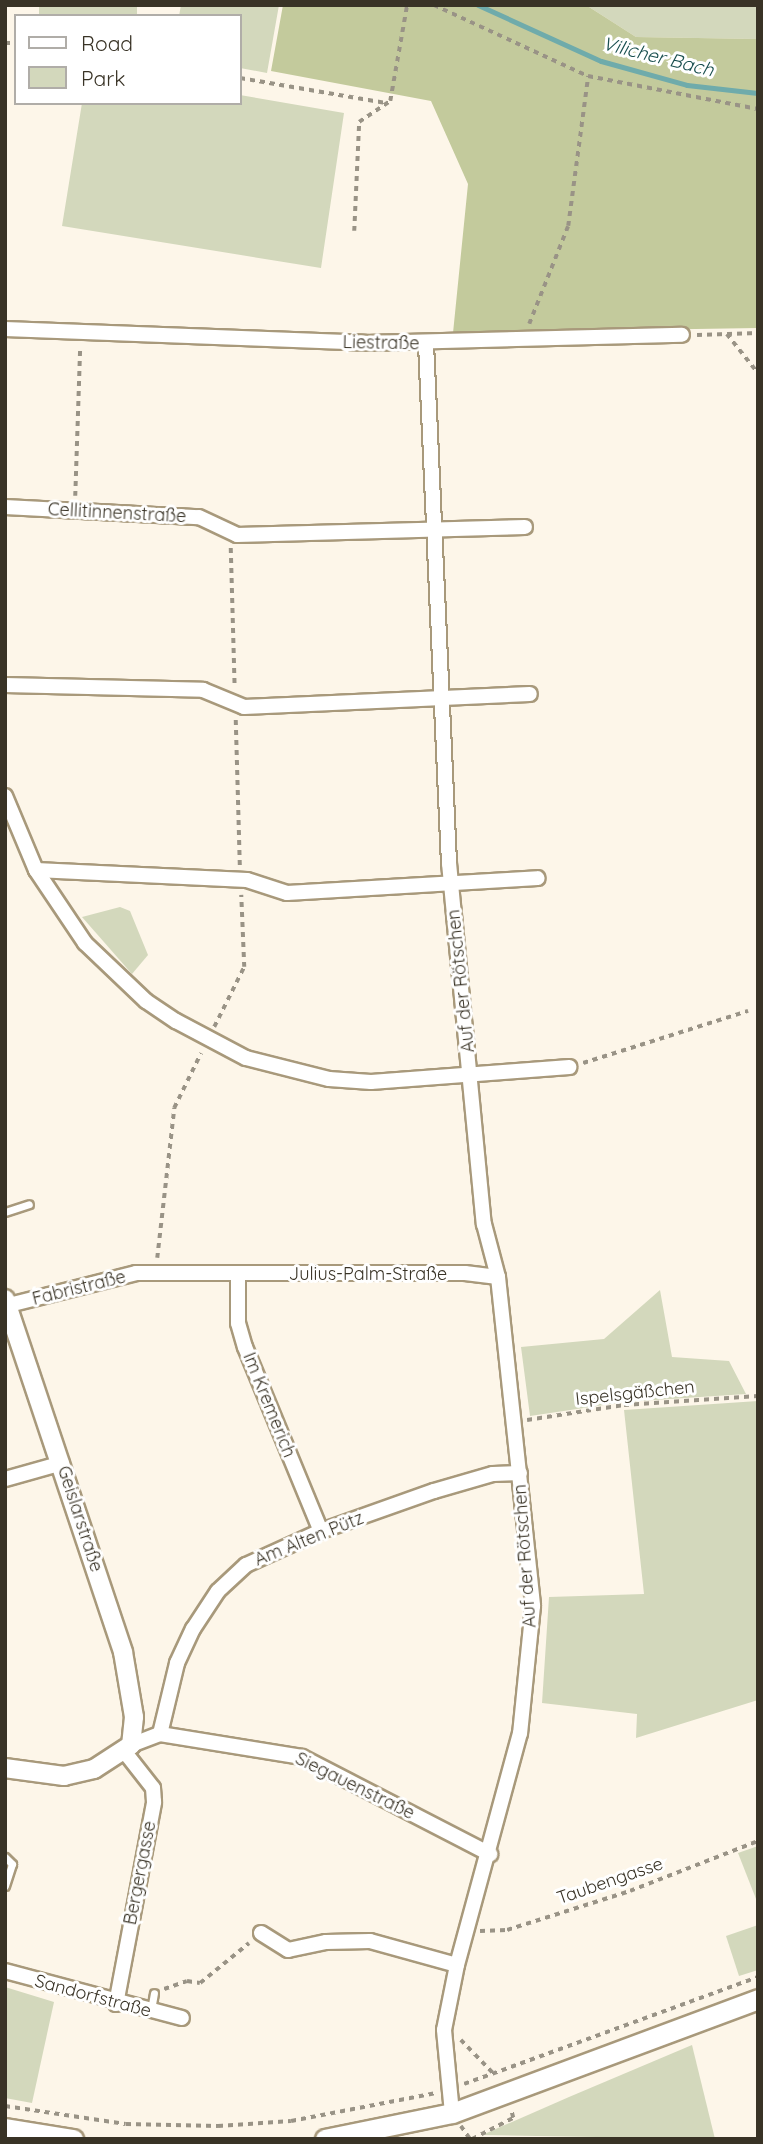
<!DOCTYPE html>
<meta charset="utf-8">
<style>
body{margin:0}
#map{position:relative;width:763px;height:2144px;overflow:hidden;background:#fdf6e9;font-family:Quicksand,sans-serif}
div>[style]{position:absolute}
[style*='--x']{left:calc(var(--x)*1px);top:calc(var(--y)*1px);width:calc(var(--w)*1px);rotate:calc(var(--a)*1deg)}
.green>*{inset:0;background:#d3d8bc;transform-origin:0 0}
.forest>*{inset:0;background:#c3ca9c}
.stream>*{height:5px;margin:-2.5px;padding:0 2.5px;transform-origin:2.5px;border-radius:2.5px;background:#6fabab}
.path>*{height:3.5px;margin-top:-1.75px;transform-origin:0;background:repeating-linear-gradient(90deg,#999386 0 5px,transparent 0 10px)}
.roads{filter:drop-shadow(2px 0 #a8997b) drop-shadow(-2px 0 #a8997b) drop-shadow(0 2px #a8997b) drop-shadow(0 -2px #a8997b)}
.service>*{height:7px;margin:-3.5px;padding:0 3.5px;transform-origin:3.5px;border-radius:3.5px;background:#fff}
.minor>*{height:14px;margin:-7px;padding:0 7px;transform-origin:7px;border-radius:7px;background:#fff}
.tertiary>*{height:18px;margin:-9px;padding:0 9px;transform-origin:9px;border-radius:9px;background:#fff}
.secondary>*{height:19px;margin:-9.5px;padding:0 9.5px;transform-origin:9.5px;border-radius:9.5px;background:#fff}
span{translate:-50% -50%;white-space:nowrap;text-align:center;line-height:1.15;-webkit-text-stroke:6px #fff;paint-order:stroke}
.street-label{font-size:18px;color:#393326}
.water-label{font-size:19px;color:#194f4f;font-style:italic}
.frame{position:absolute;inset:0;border:7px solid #393326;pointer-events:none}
.legend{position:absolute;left:14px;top:14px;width:228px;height:91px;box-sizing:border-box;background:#fff;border:2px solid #b0ada8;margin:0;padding:9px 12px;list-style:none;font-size:21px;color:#393326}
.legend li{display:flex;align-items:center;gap:14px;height:35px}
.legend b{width:35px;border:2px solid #b0ada8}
</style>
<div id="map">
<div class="green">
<div style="left:39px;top:5px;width:98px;height:11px"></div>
<div style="clip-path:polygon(181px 5px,279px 5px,267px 73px,240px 68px,240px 16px,179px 16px)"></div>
<div style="clip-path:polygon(586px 5px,758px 5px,758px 39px,636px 37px)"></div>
<div style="clip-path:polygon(240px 95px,344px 113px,321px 268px,62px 226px,82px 103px,240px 103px)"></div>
<div style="clip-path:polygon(120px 907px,130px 911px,148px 955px,132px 974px,82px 917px)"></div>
<div style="clip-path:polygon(660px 1290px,672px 1357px,729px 1361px,746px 1394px,624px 1402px,530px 1416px,521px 1347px,604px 1339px)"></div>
<div style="clip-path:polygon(758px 1401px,758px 1700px,636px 1738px,637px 1714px,542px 1703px,549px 1597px,644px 1594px,624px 1410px)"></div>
<div style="clip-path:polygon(758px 1846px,758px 1904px,738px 1853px)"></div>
<div style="clip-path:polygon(758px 1925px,758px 1970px,739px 1976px,726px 1936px)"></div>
<div style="clip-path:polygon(5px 1987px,54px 2002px,32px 2103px,5px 2098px)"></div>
<div style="clip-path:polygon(692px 2045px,715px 2139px,482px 2135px,569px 2097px)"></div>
</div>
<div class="forest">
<div style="clip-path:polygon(283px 5px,586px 5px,636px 37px,758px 39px,758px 328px,453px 333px,468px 184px,431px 101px,271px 71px)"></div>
</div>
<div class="stream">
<div style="--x:478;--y:5;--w:135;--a:24.5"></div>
<div style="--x:601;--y:61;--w:89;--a:15.6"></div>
<div style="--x:687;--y:85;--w:71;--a:6.4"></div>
</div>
<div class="path">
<div style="--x:434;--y:5;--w:170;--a:24.8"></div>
<div style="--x:588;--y:76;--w:173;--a:11"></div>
<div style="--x:5;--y:43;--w:11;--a:0"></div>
<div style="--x:240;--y:78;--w:148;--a:9.7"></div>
<div style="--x:354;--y:231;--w:109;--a:-87.4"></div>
<div style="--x:359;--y:122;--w:37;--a:-34"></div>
<div style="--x:390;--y:101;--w:97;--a:-80"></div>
<div style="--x:529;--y:324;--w:105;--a:-68.3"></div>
<div style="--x:568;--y:226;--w:151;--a:-82.4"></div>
<div style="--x:727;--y:334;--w:50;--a:51.5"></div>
<div style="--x:697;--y:335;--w:61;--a:-1.9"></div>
<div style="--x:75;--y:496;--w:149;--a:-88.1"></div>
<div style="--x:231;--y:548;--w:140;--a:88.4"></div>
<div style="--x:236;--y:720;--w:146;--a:88.4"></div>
<div style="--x:214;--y:1027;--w:67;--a:-63.4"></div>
<div style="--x:244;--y:967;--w:72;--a:-92.4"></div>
<div style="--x:583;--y:1063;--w:173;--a:-17.5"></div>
<div style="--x:157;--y:1258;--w:151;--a:-83.5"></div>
<div style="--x:174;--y:1108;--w:61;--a:-63.9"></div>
<div style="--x:527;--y:1420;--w:98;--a:-8.8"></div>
<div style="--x:624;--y:1405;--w:134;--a:-3.8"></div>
<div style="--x:480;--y:1931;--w:27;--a:-2"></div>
<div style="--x:507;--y:1930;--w:129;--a:-17.6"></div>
<div style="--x:630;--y:1891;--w:137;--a:-21.3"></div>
<div style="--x:164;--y:1989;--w:24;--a:-19"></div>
<div style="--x:187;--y:1981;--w:13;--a:9"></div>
<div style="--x:200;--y:1983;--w:63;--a:-39.2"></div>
<div style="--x:461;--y:2040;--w:49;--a:45.8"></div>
<div style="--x:464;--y:2084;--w:313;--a:-20"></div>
<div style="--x:5;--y:2106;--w:122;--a:8.5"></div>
<div style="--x:126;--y:2124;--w:92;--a:1.2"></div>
<div style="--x:218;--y:2126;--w:73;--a:-3.9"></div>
<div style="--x:291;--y:2121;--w:149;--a:-10.9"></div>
<div style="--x:461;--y:2126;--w:16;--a:55"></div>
<div style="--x:472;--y:2139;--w:46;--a:-27.1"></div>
<div style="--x:513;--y:2118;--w:8;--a:-104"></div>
</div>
<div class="roads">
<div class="service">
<div style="--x:5;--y:1212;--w:25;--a:-18"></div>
<div style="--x:5;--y:1857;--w:10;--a:45"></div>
<div style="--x:12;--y:1864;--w:23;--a:108"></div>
<div style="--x:151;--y:2010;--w:17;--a:-80"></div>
</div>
<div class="minor">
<div style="--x:5;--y:329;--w:361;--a:2.2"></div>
<div style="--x:366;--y:343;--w:316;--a:-1.5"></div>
<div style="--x:426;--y:343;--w:521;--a:87.47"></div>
<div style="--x:449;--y:863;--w:363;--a:84.5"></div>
<div style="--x:484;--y:1224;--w:55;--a:75.2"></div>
<div style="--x:498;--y:1277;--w:331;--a:83.9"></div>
<div style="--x:533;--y:1606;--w:128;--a:95.8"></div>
<div style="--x:520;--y:1733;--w:240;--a:105.2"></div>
<div style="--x:457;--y:1965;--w:66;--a:101.3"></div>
<div style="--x:444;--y:2030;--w:83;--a:84.5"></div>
<div style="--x:5;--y:507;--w:194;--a:3"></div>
<div style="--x:199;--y:517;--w:42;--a:25.3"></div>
<div style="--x:237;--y:535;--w:288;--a:-1.6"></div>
<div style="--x:5;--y:685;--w:198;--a:1.4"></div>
<div style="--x:203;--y:690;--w:44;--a:22.5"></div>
<div style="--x:244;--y:707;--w:286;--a:-2.6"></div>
<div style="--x:5;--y:796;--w:80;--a:67.3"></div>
<div style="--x:36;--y:870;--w:88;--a:56.1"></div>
<div style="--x:85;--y:943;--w:84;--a:43.6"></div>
<div style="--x:146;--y:1001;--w:36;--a:34"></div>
<div style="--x:176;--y:1021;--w:79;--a:27.9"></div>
<div style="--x:246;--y:1058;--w:86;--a:14.2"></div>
<div style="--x:329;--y:1079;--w:42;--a:4.1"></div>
<div style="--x:371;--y:1082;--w:199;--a:-4.3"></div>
<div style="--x:36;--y:870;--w:211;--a:2.7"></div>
<div style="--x:247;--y:880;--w:42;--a:18"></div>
<div style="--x:287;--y:893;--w:251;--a:-3.4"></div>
<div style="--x:238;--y:1274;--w:49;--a:90"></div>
<div style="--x:238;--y:1323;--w:25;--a:74"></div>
<div style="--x:245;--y:1347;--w:199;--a:67.6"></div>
<div style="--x:5;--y:1306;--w:135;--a:-14.1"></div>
<div style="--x:136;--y:1273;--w:329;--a:0"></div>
<div style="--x:465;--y:1273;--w:33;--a:7"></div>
<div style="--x:5;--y:1479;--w:59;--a:-15.7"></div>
<div style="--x:160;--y:1734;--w:73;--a:-76.5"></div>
<div style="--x:177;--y:1663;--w:38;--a:-65"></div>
<div style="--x:193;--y:1629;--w:45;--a:-56.7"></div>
<div style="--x:218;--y:1591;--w:38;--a:-43"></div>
<div style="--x:246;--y:1565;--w:82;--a:-24.4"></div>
<div style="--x:321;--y:1531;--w:120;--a:-19.5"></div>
<div style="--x:434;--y:1491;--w:61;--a:-16.1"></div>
<div style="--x:493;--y:1474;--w:27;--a:-2"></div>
<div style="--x:131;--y:1745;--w:31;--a:-21"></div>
<div style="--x:160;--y:1734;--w:144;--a:9.2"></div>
<div style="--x:302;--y:1757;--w:212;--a:27.3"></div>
<div style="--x:261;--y:1933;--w:32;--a:32"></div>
<div style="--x:288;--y:1950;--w:39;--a:-12"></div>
<div style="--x:326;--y:1942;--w:44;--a:-1.3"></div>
<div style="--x:370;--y:1941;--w:90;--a:15.4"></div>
<div style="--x:5;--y:1971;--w:183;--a:14.9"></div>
<div style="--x:116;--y:2004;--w:206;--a:-79.3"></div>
<div style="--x:154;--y:1802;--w:14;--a:-94"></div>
<div style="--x:153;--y:1788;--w:47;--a:-128.1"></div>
</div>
<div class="tertiary">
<div style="--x:5;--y:1299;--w:372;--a:71.5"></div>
<div style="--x:123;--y:1652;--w:66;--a:80.4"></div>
<div style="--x:134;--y:1717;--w:28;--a:96"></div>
<div style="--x:131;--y:1745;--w:44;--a:147"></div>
<div style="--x:94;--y:1769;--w:31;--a:167"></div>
<div style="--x:64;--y:1776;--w:60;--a:-172.3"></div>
</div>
<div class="secondary">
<div style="--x:5;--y:2128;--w:69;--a:9.2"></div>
<div style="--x:325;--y:2139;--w:130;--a:-11.6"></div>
<div style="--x:452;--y:2113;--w:327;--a:-20.4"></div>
</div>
</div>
<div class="street-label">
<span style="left:381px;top:343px;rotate:1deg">Liestraße</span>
<span style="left:117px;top:513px;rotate:3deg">Cellitinnenstraße</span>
<span style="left:461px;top:981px;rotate:-96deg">Auf der Rötschen</span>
<span style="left:368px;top:1274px">Julius-Palm-Straße</span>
<span style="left:79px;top:1288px;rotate:-14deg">Fabristraße</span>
<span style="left:635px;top:1393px;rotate:-6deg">Ispelsgäßchen</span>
<span style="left:269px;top:1405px;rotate:68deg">Im Kremerich</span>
<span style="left:80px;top:1519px;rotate:72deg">Geislarstraße</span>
<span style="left:309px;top:1539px;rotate:-22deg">Am Alten Pütz</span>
<span style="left:525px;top:1556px;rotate:-94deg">Auf der Rötschen</span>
<span style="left:355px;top:1786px;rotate:26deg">Siegauenstraße</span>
<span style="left:140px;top:1873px;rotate:-79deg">Bergergasse</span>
<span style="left:610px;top:1881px;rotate:-19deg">Taubengasse</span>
<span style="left:93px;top:1996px;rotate:15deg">Sandorfstraße</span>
</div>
<div class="water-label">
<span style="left:658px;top:57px;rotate:14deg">Vilicher Bach</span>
</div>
<div class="frame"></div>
<ul class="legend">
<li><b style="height:9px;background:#fff"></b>Road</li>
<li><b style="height:19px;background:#d3d8bc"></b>Park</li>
</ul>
</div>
